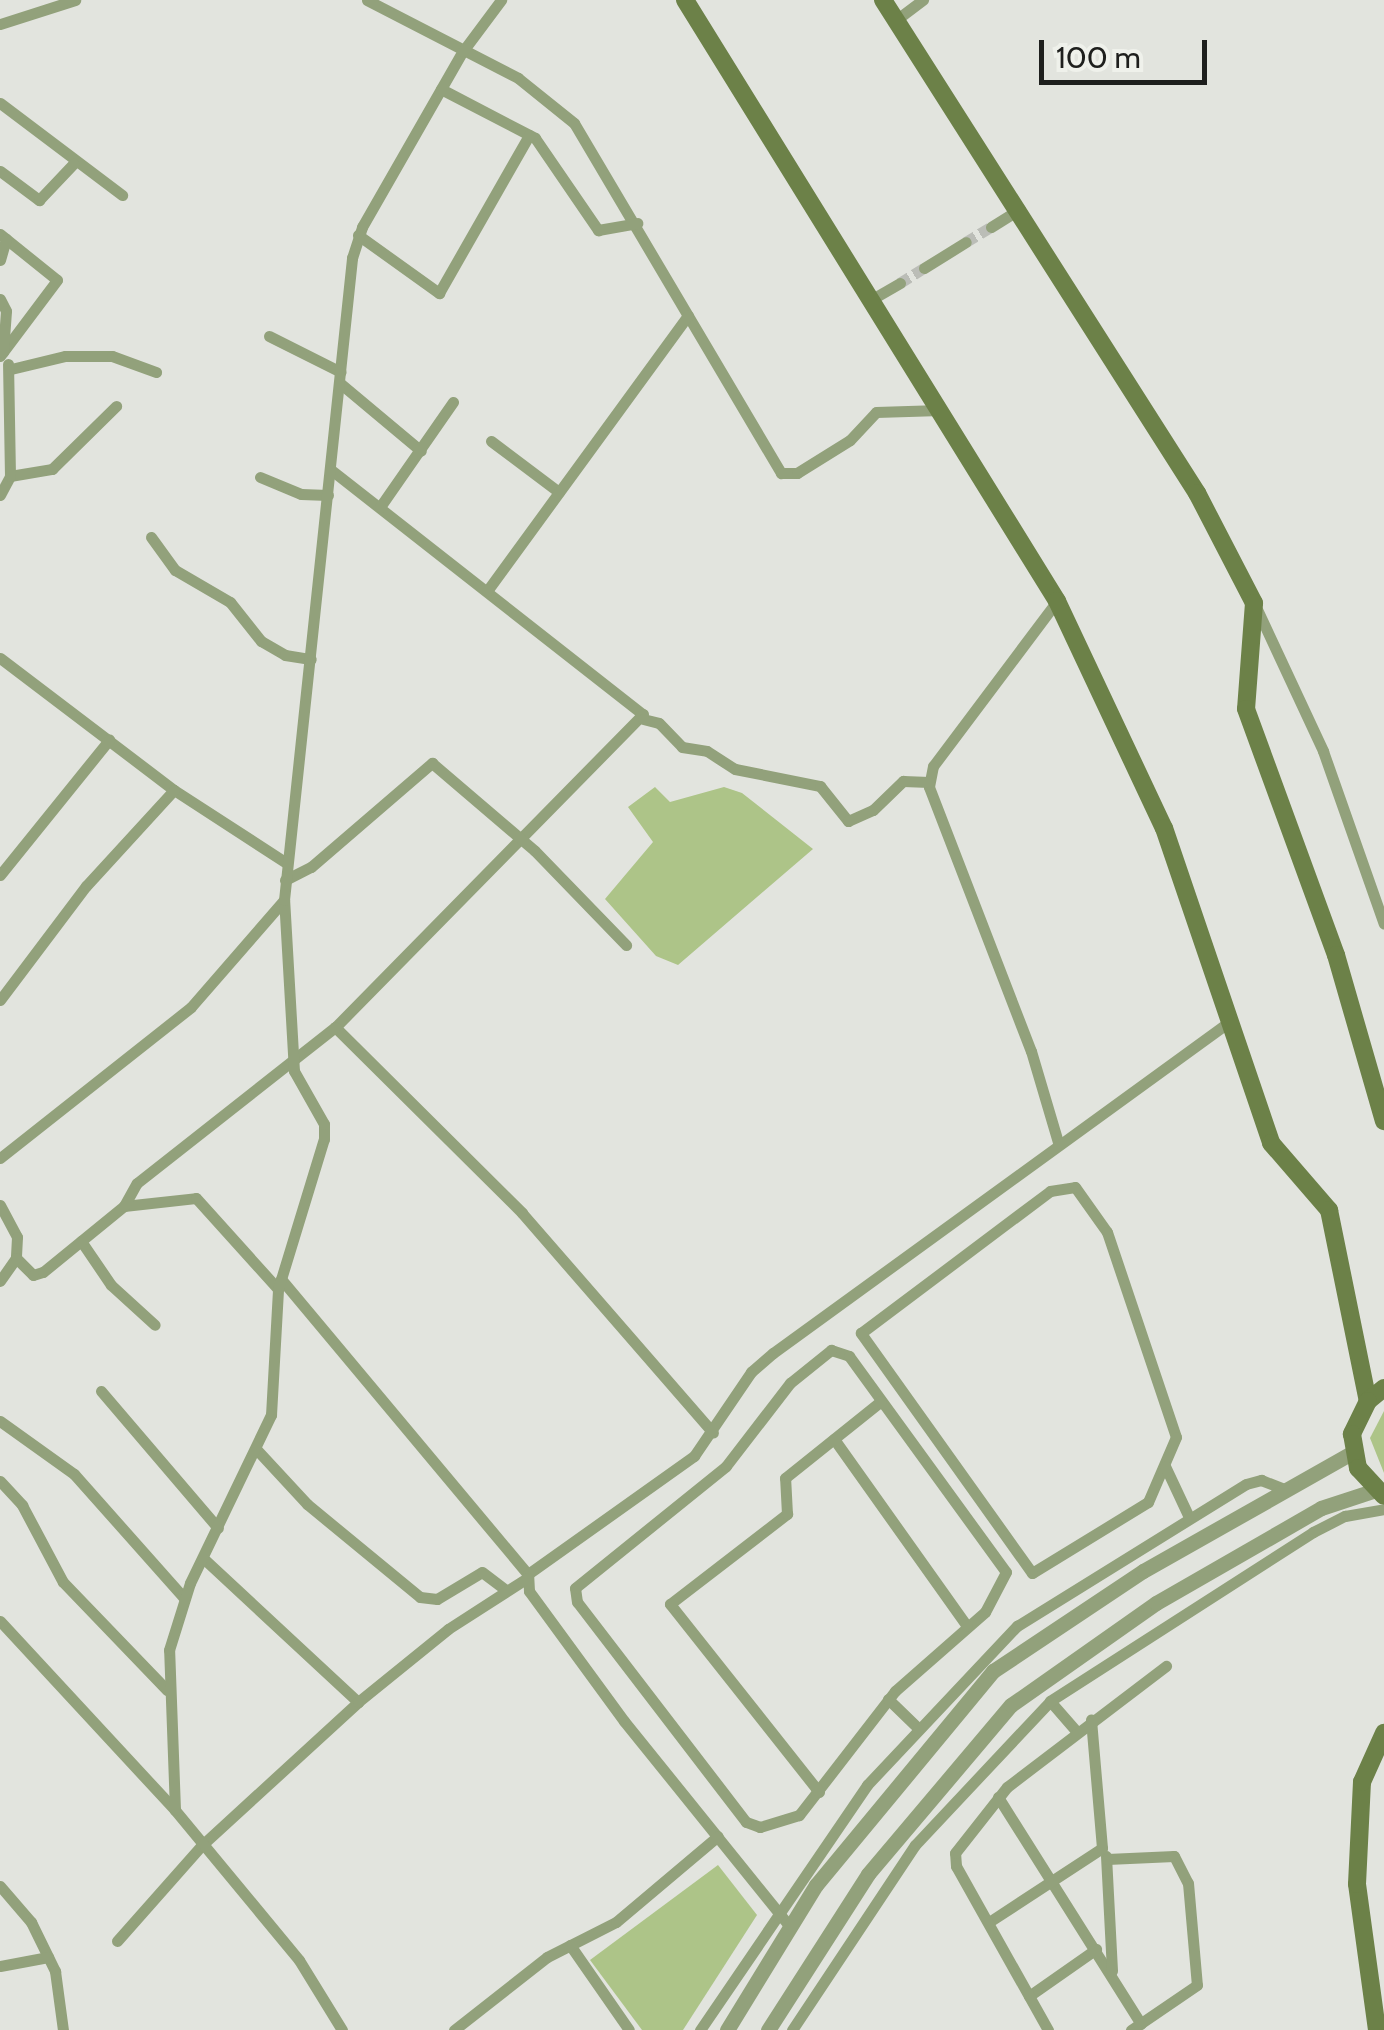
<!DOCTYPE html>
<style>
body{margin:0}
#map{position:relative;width:1384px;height:2030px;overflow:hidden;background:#e2e4de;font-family:Cabin,sans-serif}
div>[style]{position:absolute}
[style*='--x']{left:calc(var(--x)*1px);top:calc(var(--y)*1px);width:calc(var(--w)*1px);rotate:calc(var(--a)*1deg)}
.green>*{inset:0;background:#adc488}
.minor-tunnel>*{height:11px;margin-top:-5.5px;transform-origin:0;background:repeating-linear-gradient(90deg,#bbbdb7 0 11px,transparent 0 16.5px)}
.minor>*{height:11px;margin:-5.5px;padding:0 5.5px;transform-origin:5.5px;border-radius:5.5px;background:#92a17b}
.tertiary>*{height:15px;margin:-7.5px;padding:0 7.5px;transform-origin:7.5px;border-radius:7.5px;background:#92a17b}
.secondary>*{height:18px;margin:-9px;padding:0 9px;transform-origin:9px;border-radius:9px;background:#6c8148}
span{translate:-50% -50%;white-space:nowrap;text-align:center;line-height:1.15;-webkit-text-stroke:8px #eff1eb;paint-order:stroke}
.scale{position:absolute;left:1039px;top:40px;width:168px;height:45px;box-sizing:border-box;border:5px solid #1e1f1d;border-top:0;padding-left:12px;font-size:30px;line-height:35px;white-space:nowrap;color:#1e1f1d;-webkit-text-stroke:8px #eff1eb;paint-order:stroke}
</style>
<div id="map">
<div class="green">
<div style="clip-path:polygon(655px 787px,670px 802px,724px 787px,742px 793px,813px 849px,678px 965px,656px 956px,605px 899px,653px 842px,628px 807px)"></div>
<div style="clip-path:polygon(1384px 1411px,1384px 1473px,1370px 1438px)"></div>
<div style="clip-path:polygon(718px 1865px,757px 1915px,683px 2030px,642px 2030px,590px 1960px)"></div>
</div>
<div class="minor-tunnel">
<div style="--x:966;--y:242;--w:29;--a:-31"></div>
<div style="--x:900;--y:283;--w:28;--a:-32"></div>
</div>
<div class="minor">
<div style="--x:367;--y:0;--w:170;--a:27.3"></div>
<div style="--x:518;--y:78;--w:72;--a:38.8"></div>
<div style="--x:574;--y:123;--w:407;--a:59.4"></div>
<div style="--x:781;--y:473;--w:16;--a:0"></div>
<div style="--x:797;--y:473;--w:62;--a:-31.9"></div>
<div style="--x:850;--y:440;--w:38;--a:-47"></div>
<div style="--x:876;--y:412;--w:64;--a:-1.8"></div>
<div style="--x:896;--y:20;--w:34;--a:-37"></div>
<div style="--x:0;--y:24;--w:79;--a:-17.7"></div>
<div style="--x:441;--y:89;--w:106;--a:27.5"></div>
<div style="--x:535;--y:138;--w:112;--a:55.6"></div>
<div style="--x:598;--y:230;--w:40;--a:-10"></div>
<div style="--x:0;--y:103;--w:153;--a:37"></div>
<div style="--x:0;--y:171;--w:49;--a:36.6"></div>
<div style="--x:39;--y:200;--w:50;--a:-46.6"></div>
<div style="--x:991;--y:227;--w:34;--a:-32"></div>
<div style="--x:0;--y:234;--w:73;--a:38.9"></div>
<div style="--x:57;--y:280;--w:95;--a:126.9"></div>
<div style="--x:358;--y:235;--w:100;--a:35.6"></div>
<div style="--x:439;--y:293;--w:182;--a:-60.3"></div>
<div style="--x:0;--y:260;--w:22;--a:-74"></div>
<div style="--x:924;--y:268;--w:49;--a:-31.8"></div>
<div style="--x:874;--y:298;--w:30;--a:-30"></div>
<div style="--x:0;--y:299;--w:13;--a:63"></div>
<div style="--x:6;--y:311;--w:41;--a:94.2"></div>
<div style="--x:269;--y:336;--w:80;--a:26.6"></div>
<div style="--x:11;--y:369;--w:56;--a:-13.5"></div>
<div style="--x:65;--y:356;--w:47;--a:0"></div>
<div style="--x:112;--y:356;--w:47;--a:20"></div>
<div style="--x:341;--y:384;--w:104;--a:39.9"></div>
<div style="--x:491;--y:441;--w:85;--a:36.9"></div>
<div style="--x:330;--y:469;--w:397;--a:38.1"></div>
<div style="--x:643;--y:714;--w:439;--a:134.5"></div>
<div style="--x:335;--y:1027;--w:264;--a:44.8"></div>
<div style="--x:522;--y:1213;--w:291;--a:49"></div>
<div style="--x:10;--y:476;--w:43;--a:-9.5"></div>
<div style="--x:52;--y:469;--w:90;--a:-44.5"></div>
<div style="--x:260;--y:477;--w:44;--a:22.5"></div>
<div style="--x:301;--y:494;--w:27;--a:2"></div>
<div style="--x:0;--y:495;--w:21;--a:-62"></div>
<div style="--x:10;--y:476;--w:112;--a:-91"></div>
<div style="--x:380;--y:507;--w:128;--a:-55.2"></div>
<div style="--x:151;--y:537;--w:41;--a:54"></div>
<div style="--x:175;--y:570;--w:64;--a:30.2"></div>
<div style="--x:230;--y:602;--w:50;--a:51.5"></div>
<div style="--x:261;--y:641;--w:28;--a:30"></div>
<div style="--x:285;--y:655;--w:26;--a:9"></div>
<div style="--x:487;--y:591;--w:341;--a:-53.9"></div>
<div style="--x:1057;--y:601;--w:206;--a:126.9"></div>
<div style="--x:933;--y:766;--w:21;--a:101"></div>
<div style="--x:929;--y:787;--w:283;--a:68.9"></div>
<div style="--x:1031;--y:1051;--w:95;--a:73.5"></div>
<div style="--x:1256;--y:607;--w:159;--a:65"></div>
<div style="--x:1323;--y:751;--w:183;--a:70.6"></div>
<div style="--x:0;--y:658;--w:218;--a:37.2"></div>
<div style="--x:174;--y:790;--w:132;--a:33"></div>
<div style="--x:643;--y:719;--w:16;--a:14"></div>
<div style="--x:659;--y:723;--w:33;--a:46"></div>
<div style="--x:682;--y:747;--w:25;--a:9"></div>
<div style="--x:707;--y:751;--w:33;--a:33"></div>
<div style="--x:735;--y:769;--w:87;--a:11.3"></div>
<div style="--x:820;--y:786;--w:45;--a:51.3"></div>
<div style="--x:848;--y:821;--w:27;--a:-24"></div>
<div style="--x:873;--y:810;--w:42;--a:-44"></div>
<div style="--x:903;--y:781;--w:26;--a:2"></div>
<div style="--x:0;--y:875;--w:174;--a:-51.1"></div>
<div style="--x:285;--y:880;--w:29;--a:-27"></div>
<div style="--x:311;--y:867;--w:160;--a:-40.7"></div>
<div style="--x:432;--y:763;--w:135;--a:40.5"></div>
<div style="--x:535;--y:851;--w:131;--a:45.9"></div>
<div style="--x:0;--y:1000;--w:143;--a:-53"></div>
<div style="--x:86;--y:886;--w:130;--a:-47.5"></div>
<div style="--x:0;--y:1158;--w:243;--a:-38.3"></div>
<div style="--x:191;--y:1007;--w:142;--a:-49"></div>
<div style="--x:1075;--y:1187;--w:55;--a:54.6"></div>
<div style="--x:1107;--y:1232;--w:216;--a:71.4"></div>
<div style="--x:1176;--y:1437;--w:71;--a:113.3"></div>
<div style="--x:1148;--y:1502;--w:136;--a:148.5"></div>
<div style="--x:1032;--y:1573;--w:295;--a:-125.5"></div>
<div style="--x:861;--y:1333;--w:236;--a:-36.9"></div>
<div style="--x:1050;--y:1191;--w:25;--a:-9"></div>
<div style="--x:0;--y:1205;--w:36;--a:62"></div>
<div style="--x:17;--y:1237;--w:21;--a:93"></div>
<div style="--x:16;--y:1258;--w:28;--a:125"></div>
<div style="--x:124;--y:1206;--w:72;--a:-6.3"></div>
<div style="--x:196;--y:1198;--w:122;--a:48"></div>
<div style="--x:81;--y:1241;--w:53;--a:55.7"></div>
<div style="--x:111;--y:1285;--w:59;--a:42.3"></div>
<div style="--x:16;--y:1258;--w:24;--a:45"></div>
<div style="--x:33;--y:1275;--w:10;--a:-17"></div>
<div style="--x:43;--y:1272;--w:104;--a:-39.2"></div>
<div style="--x:124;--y:1206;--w:26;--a:-61"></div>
<div style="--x:137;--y:1183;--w:252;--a:-38.2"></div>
<div style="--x:281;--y:1279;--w:385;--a:50.1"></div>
<div style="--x:831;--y:1350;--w:19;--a:18"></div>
<div style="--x:849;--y:1356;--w:267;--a:54"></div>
<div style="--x:1006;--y:1572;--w:45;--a:117.7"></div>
<div style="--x:985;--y:1612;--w:120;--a:138.7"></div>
<div style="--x:895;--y:1691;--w:157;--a:127.7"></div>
<div style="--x:799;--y:1815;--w:41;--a:162.9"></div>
<div style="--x:760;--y:1827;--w:15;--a:-160"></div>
<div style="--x:746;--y:1822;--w:277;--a:-127.5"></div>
<div style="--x:577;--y:1602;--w:14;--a:-98"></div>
<div style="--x:575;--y:1588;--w:194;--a:-38.9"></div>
<div style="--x:726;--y:1466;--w:105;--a:-52.4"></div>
<div style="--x:790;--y:1383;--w:53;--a:-38.8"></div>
<div style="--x:101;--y:1391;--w:180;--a:49.5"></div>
<div style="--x:0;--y:1421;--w:91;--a:35.6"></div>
<div style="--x:74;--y:1474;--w:166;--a:48.4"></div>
<div style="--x:834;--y:1439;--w:229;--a:54.6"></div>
<div style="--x:257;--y:1450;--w:74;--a:47.2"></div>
<div style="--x:307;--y:1504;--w:146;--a:39.5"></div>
<div style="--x:420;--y:1597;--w:17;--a:7"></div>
<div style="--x:437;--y:1599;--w:52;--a:-31"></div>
<div style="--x:482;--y:1572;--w:30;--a:37"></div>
<div style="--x:1165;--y:1466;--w:54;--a:64.9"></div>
<div style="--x:0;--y:1481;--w:33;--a:47"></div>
<div style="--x:22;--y:1505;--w:87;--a:62"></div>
<div style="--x:63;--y:1582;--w:150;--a:46.1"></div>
<div style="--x:203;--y:1558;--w:212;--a:42.9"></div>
<div style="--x:0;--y:1621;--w:258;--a:47.2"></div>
<div style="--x:888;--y:1699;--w:42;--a:44"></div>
<div style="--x:1050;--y:1701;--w:38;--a:49"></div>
<div style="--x:819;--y:1792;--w:240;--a:-128.4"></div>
<div style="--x:670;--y:1604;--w:148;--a:-37.6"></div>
<div style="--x:787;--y:1514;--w:36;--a:-93"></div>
<div style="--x:785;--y:1478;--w:123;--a:-38.7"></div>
<div style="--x:998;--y:1797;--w:268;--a:57.8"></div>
<div style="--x:1106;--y:1856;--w:115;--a:87"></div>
<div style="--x:1107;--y:1859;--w:67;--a:-2.6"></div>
<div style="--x:1174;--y:1856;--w:30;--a:63"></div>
<div style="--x:1188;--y:1883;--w:102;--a:85"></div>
<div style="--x:1197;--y:1985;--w:80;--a:145.7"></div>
<div style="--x:0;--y:1886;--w:48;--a:49.3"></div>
<div style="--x:31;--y:1922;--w:55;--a:63.9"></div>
<div style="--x:55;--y:1971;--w:60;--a:82.3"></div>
<div style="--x:989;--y:1922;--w:135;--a:-33.2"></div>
<div style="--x:1102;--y:1848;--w:129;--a:-94.9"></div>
<div style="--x:791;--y:1928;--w:266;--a:-128.9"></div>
<div style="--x:624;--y:1721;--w:161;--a:-126.2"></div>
<div style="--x:529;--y:1591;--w:17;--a:-93"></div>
<div style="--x:528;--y:1574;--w:204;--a:-35.4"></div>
<div style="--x:694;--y:1456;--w:102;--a:-55.8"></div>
<div style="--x:751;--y:1372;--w:29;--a:-41"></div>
<div style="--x:773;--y:1353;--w:563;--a:-35.98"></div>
<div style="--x:117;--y:1941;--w:127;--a:-48.5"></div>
<div style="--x:201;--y:1846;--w:213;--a:-42.5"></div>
<div style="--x:358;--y:1702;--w:116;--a:-39"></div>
<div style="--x:448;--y:1629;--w:94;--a:-32.8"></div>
<div style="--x:570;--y:1945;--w:103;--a:55.2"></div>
<div style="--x:0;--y:1966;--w:49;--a:-10.6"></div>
<div style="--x:1029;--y:1996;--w:82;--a:-35"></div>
<div style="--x:342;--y:2030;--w:82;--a:-121.6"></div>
<div style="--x:299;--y:1960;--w:195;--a:-129.6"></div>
<div style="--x:175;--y:1810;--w:160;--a:-92.1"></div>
<div style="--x:169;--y:1650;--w:70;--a:-72.6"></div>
<div style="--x:190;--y:1583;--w:187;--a:-64.3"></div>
<div style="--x:271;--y:1415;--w:126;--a:-86.8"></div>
<div style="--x:278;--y:1289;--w:157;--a:-73"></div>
<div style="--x:324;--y:1139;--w:15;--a:-90"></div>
<div style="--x:324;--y:1124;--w:61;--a:-119.5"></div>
<div style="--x:294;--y:1071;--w:171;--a:-93.3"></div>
<div style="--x:284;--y:900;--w:646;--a:-83.95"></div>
<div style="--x:352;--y:258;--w:33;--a:-72"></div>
<div style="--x:362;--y:227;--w:203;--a:-60.2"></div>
<div style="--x:463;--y:51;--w:64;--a:-53.3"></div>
<div style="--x:454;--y:2030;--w:118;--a:-38.1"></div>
<div style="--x:547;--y:1957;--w:77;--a:-26.9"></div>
<div style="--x:616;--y:1922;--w:133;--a:-40.1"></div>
<div style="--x:700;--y:2030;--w:297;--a:-55.7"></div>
<div style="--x:867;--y:1785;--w:219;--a:-46.7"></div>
<div style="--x:1017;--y:1626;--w:269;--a:-31.8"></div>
<div style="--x:1246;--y:1484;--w:16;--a:-15"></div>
<div style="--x:1261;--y:1480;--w:28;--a:21"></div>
<div style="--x:792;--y:2030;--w:222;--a:-56.4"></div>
<div style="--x:915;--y:1845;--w:197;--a:-46.8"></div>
<div style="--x:1050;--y:1701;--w:313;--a:-32.7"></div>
<div style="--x:1313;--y:1532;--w:36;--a:-27"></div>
<div style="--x:1345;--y:1516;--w:40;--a:-10"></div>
<div style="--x:1048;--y:2030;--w:188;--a:-119.3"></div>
<div style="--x:956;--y:1866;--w:13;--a:-94"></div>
<div style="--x:955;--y:1853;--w:84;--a:-51.8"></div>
<div style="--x:1007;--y:1787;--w:200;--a:-37.3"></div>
</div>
<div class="tertiary">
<div style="--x:727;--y:2030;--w:170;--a:-58.5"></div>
<div style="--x:816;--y:1885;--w:278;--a:-50.4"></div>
<div style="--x:993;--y:1671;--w:180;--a:-33.7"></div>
<div style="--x:1143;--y:1571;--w:241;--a:-29.5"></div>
<div style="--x:768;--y:2030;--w:185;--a:-57.3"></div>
<div style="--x:868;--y:1874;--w:221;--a:-49.8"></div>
<div style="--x:1011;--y:1705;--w:177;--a:-35.1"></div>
<div style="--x:1156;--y:1603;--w:190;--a:-29.9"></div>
<div style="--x:1321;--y:1508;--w:58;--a:-18.1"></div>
</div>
<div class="secondary">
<div style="--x:685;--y:0;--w:707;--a:58.24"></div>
<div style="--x:1057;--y:601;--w:251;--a:64.8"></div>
<div style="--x:1164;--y:828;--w:333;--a:71.2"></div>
<div style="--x:1271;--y:1143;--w:89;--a:49.1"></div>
<div style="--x:1329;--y:1210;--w:195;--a:78.5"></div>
<div style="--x:883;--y:0;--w:585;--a:57.51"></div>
<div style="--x:1197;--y:493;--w:124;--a:62.6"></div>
<div style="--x:1254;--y:603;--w:106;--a:94.3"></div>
<div style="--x:1246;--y:709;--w:262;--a:69.9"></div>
<div style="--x:1336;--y:955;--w:173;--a:73.9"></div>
<div style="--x:1384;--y:1388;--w:21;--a:141"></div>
<div style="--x:1368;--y:1401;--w:37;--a:116"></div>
<div style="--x:1352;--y:1434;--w:35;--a:80"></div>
<div style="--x:1358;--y:1468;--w:38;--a:47"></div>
<div style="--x:1377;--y:2030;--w:147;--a:-97.8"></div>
<div style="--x:1357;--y:1884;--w:102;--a:-87.2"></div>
<div style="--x:1362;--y:1782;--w:54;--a:-65.8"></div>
</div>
<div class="scale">100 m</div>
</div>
